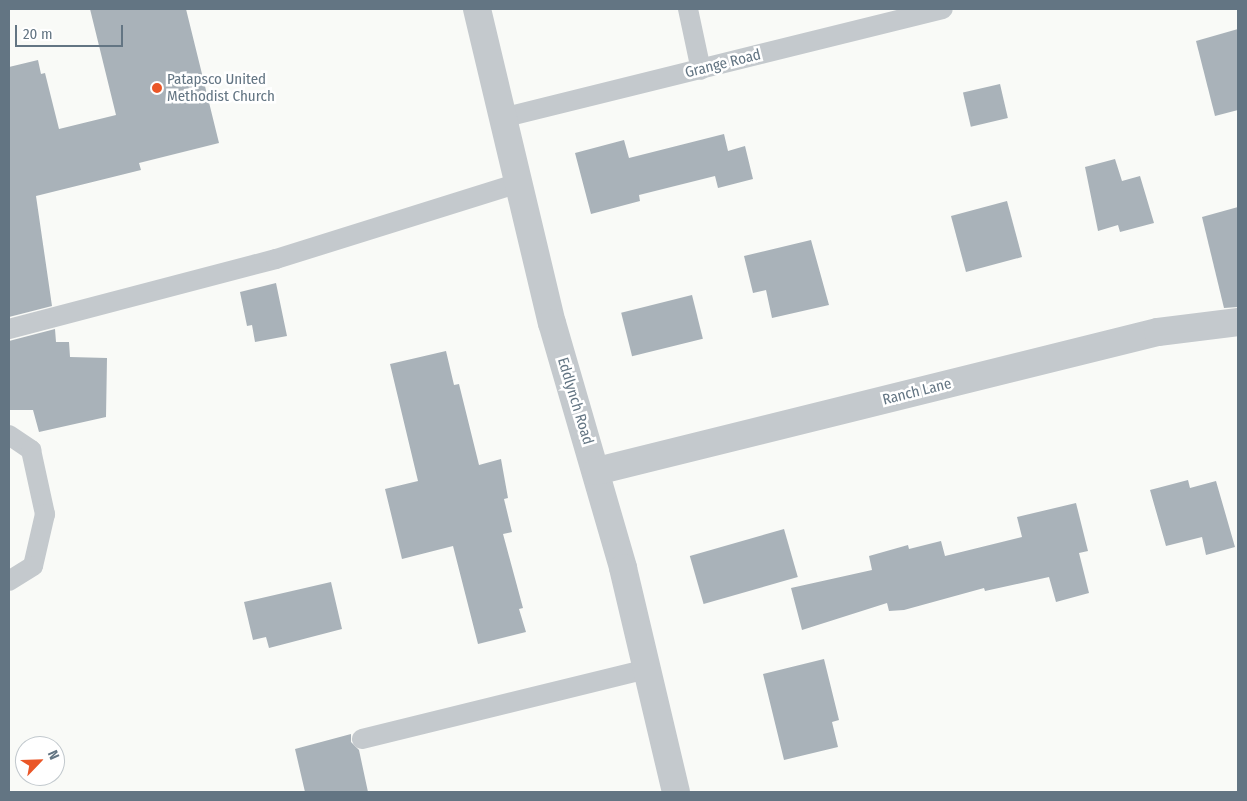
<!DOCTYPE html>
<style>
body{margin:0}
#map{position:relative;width:1247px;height:801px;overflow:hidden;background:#f9faf7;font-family:"Fira Sans Condensed",sans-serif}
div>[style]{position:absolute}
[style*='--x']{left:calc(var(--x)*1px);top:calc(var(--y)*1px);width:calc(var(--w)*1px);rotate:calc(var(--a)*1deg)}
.building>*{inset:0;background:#a9b2b9;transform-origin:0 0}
.lane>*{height:20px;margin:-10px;padding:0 10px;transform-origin:10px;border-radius:10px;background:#c4c9cd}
.street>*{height:28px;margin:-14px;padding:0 14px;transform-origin:14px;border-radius:14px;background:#c4c9cd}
.dots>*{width:14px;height:14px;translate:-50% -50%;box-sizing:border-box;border:2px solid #fff;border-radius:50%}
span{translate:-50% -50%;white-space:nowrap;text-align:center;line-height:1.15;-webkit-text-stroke:5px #fff;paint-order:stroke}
.street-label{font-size:15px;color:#637583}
.poi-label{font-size:15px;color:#637583}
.left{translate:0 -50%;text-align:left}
.frame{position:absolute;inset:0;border:10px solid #637583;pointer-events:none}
.north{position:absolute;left:15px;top:736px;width:50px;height:50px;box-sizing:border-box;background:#fff;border:1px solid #c1c8cd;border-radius:50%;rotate:66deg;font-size:14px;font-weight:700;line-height:20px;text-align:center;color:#637583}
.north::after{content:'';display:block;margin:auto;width:18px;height:22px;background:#ea5627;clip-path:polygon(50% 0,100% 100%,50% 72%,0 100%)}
.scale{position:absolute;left:15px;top:25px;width:108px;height:22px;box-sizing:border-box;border:2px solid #637583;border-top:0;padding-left:6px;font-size:15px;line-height:18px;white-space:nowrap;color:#637583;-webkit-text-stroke:4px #fff;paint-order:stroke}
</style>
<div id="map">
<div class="building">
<div style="clip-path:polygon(90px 9px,186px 9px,219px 143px,139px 163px,141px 170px,36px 196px,52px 306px,9px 317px,9px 67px,38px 60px,41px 74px,45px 73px,59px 129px,116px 115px)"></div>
<div style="clip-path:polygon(1238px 29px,1238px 110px,1215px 116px,1196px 41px)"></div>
<div style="left:1000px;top:84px;width:35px;height:38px;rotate:77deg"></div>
<div style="clip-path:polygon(724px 134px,728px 151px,745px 146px,753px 179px,718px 188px,715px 176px,639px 195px,640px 201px,591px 214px,575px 153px,624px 140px,629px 158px)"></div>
<div style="clip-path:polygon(1115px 159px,1122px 181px,1140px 176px,1154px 223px,1120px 232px,1118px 225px,1098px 231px,1085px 167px)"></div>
<div style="left:1007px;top:201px;width:58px;height:58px;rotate:75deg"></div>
<div style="clip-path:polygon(1238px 207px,1238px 307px,1224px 308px,1202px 217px)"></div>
<div style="clip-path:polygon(811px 240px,829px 305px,772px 318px,766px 290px,753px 293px,744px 256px)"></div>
<div style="clip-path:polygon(276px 283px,287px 336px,255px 342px,252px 325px,247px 326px,240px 292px)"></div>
<div style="left:692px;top:295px;width:45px;height:73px;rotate:76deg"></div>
<div style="clip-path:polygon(55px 329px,56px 342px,69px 342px,70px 357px,107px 358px,106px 417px,39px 432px,33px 410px,9px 410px,9px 341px)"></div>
<div style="clip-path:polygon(446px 351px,454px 385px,459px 384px,479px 465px,501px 459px,508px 498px,504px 499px,512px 532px,503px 534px,523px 608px,519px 609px,526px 632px,478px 644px,453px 546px,402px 559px,385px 489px,418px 481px,390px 364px)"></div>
<div style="clip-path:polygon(1188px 480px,1190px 488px,1216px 481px,1235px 547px,1206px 555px,1202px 537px,1166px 546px,1150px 490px)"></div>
<div style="clip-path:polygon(1076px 503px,1088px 551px,1079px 553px,1089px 593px,1056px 602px,1049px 577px,985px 591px,984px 588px,904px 610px,889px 611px,887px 603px,802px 630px,791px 588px,872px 570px,869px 556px,908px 545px,909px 549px,941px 541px,945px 556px,1022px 537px,1017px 517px)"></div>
<div style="left:784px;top:529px;width:50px;height:98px;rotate:74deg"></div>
<div style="clip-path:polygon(331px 582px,342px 629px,269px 648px,266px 637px,253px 640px,244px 602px)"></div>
<div style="clip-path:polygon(824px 659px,839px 720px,832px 722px,838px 747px,784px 760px,763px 674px)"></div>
<div style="clip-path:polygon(351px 734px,351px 742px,359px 750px,368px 792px,305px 792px,295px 749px)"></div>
</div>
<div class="lane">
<div style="--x:688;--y:9;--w:62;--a:78"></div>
<div style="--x:502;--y:118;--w:454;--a:-13.9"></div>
<div style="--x:9;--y:329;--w:276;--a:-14.7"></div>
<div style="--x:276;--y:259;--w:254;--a:-17.4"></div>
<div style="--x:9;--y:435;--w:27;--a:34"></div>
<div style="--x:31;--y:450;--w:66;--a:77.7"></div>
<div style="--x:45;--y:514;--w:53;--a:103"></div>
<div style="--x:33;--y:566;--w:28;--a:148"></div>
<div style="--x:362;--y:739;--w:294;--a:-13.8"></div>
</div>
<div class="street">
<div style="--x:477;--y:9;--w:323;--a:76.6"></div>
<div style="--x:552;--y:323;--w:255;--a:73.8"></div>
<div style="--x:623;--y:568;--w:230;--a:76.7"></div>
<div style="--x:597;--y:471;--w:578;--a:-13.92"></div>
<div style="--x:1158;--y:332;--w:81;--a:-7.1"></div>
</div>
<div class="dots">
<div style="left:157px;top:88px;background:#ea5627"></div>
</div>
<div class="street-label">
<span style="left:723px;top:64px;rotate:-14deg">Grange Road</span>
<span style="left:917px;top:392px;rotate:-14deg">Ranch Lane</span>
<span style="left:575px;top:401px;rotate:73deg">Eddlynch Road</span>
</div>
<div class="poi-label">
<span class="left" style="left:167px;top:88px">Patapsco United<br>Methodist Church</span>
</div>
<div class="frame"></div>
<div class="north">N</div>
<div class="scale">20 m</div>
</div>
